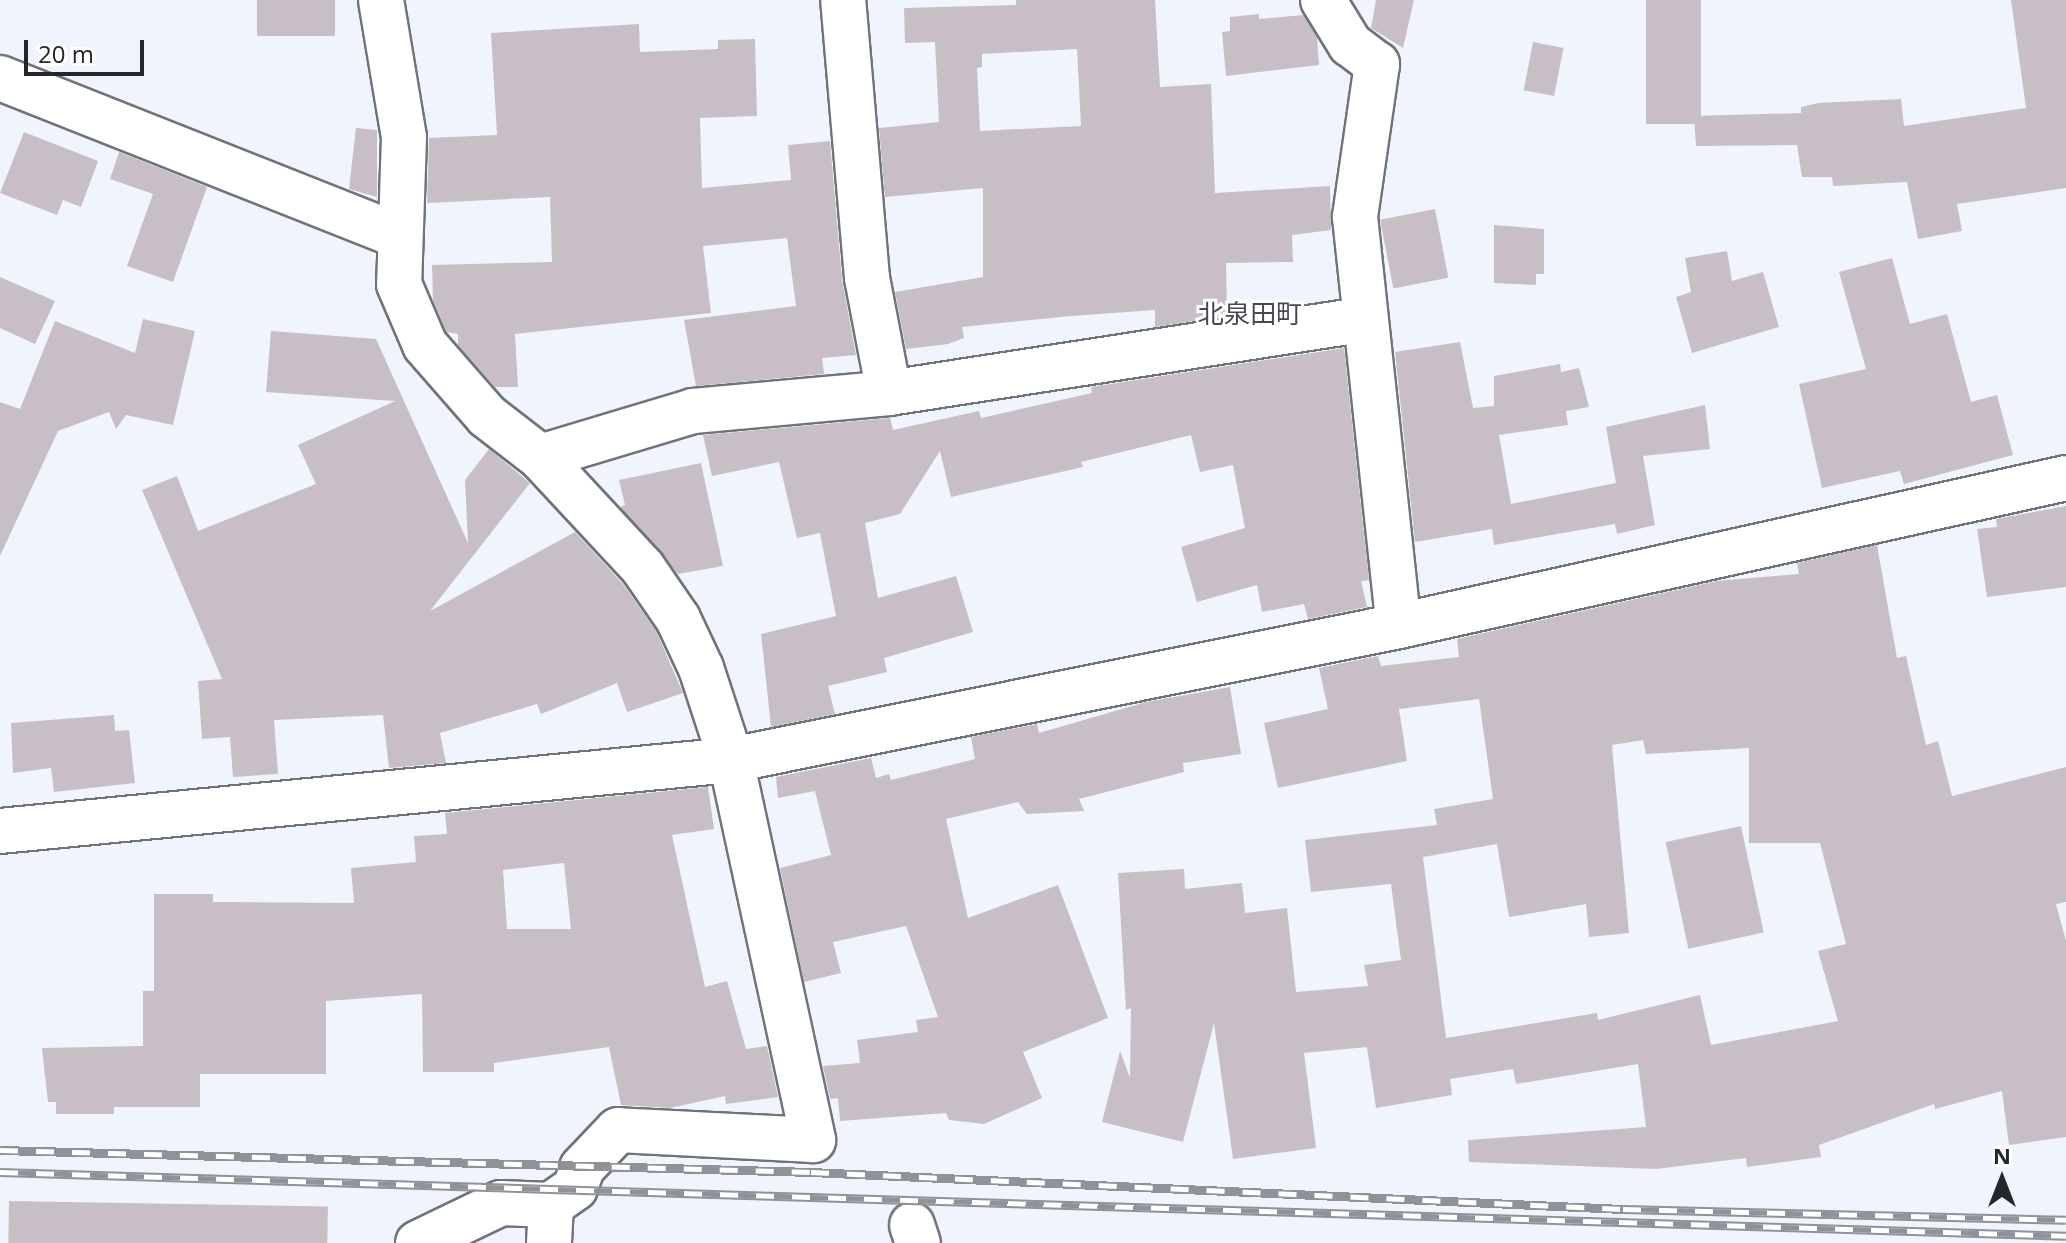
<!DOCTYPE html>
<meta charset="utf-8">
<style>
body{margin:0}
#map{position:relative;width:2066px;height:1243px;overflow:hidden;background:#f0f5fd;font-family:"Open Sans","Noto Sans JP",sans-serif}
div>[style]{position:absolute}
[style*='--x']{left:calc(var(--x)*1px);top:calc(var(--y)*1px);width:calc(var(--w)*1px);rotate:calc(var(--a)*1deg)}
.building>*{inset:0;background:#c7bfc5;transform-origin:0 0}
.roads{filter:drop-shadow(2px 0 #6f737a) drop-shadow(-2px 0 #6f737a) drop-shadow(0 2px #6f737a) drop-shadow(0 -2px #6f737a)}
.minor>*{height:44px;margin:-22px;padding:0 22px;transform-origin:22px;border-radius:22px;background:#fff}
.tertiary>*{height:44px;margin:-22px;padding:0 22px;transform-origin:22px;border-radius:22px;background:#fff}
.rail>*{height:9px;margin-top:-4.5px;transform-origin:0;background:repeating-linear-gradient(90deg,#fff 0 18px,#8f9398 0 36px);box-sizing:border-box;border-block:2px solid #8f9398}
span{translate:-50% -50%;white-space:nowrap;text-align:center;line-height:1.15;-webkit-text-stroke:6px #fff;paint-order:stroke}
.quarter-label{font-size:26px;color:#464a50}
.north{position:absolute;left:1962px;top:1139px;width:80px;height:80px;-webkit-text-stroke:6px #fff;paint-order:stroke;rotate:0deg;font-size:22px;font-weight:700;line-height:32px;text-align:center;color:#242629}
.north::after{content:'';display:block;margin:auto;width:28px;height:36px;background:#242629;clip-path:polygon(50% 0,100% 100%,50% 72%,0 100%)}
.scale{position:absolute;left:24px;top:40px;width:120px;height:36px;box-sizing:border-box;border:4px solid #242629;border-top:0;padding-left:10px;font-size:24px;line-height:28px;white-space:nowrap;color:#242629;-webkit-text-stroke:6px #fff;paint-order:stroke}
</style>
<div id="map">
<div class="building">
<div style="left:257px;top:0;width:78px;height:36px"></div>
<div style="clip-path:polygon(evenodd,1016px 0,1155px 0,1160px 87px,1211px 84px,1215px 193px,1330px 186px,1331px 230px,1292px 235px,1293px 262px,1226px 263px,1227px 316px,1155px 327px,1155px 310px,1071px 316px,962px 327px,964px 338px,948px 344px,906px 349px,895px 292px,983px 277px,983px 188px,885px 197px,879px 128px,939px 122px,935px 42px,905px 43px,904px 8px,1016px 5px,1016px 0,1077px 49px,1081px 126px,980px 131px,977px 68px,982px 67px,982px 54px,1077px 49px)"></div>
<div style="clip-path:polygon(1376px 0,1414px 0,1403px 48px,1371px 28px)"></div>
<div style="left:1646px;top:0;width:55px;height:124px"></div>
<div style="clip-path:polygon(2011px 0,2066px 0,2066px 188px,1957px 204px,1962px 231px,1918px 239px,1907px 182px,1833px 186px,1832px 177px,1802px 177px,1797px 145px,1696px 146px,1694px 116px,1801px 113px,1801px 107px,1818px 103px,1901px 99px,1904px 126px,2026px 108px)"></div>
<div style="clip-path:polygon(1259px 14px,1259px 19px,1303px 15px,1317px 37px,1319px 65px,1226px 76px,1222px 32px,1230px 31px,1230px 17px)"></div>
<div style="clip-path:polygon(639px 24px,640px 52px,718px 49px,718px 40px,755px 39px,757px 116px,700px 118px,702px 188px,791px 180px,788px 145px,830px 141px,842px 280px,856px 355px,822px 358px,824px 374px,696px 386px,684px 320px,796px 306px,787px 238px,703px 246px,711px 313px,515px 334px,518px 387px,495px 387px,458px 345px,458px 334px,446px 332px,433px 300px,432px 265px,552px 262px,550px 197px,427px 203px,429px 138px,497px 135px,491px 33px)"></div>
<div style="left:1533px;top:42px;width:31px;height:49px;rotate:11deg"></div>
<div style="clip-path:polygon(356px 128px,377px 130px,377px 197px,349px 189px)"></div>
<div style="clip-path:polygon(24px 132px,98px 161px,81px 207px,63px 200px,57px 215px,0 193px)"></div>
<div style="clip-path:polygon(119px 152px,207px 187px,173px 282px,127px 266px,153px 194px,110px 179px)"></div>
<div style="left:1435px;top:209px;width:70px;height:56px;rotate:79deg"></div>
<div style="clip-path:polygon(1494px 225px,1544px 229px,1544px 274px,1536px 274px,1536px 285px,1494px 283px)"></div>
<div style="clip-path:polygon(1727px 251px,1732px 281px,1763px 272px,1779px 327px,1692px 353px,1676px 297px,1691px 292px,1685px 258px)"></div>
<div style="clip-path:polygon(1892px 258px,1910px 324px,1947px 314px,1971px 402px,1997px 395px,2013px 455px,1904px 484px,1900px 471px,1822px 488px,1799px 384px,1866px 369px,1839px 272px)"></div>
<div style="clip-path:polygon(0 277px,55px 301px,35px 344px,0 328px)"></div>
<div style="clip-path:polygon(143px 319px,195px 331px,173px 425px,126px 415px,116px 429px,109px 412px,58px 431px,0 556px,0 402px,20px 409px,55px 321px,135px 353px)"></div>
<div style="clip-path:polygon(271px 331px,376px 339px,468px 543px,465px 480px,489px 449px,530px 483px,430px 611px,575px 532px,623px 584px,656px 631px,683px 693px,627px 712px,617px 683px,541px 714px,537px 704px,440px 733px,446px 763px,389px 768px,383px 715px,274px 720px,278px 774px,233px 777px,230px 737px,202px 739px,198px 681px,222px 679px,142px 490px,177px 476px,198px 531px,316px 484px,298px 445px,395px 401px,266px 392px)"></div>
<div style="clip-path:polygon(1460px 342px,1473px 408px,1494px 406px,1494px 376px,1560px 364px,1561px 372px,1579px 368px,1589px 407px,1566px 411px,1568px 425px,1499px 435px,1511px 504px,1616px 483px,1606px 427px,1705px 405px,1710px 449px,1643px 456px,1655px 525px,1617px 534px,1615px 524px,1494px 545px,1492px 529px,1415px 542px,1395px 352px)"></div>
<div style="clip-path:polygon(1344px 348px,1369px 580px,1361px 581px,1367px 607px,1308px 619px,1304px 604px,1262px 612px,1257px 585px,1197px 602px,1181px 547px,1245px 528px,1233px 465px,1200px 472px,1191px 435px,1081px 462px,1083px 467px,951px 497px,940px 451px,900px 514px,865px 523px,878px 598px,956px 576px,973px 632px,884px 658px,887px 672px,828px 686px,835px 714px,771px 727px,761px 634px,836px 616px,820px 533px,797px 538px,779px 462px,712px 476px,703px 435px,890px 418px,893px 430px,979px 411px,981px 418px,1092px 393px,1091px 387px)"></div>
<div style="clip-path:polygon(701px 463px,723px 566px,678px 574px,620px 507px,625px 505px,619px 480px)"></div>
<div style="clip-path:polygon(2066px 506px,2066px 587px,1987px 597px,1977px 529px,1997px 527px,1996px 519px)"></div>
<div style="clip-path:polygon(evenodd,1877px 545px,1897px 658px,1906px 656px,1926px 745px,1938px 741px,1952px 796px,2066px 767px,2066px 902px,2056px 904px,2066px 941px,2066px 1137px,2009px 1145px,2002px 1091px,1935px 1109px,1934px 1104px,1819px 1145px,1821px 1157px,1747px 1167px,1746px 1158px,1656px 1169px,1469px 1162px,1468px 1140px,1646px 1127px,1638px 1064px,1516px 1084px,1513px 1069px,1450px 1079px,1452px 1095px,1376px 1108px,1367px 1047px,1304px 1053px,1316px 1148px,1233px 1159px,1214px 1023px,1183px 1142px,1102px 1122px,1120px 1051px,1130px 1078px,1131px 1008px,1126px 1010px,1118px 873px,1184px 869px,1185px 889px,1242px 883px,1245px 913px,1287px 908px,1296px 992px,1368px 986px,1364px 965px,1401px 960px,1391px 884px,1311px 892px,1305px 840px,1437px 825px,1434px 809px,1493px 799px,1479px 699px,1399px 709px,1407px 761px,1278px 788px,1264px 723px,1328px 709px,1319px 668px,1378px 656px,1381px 666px,1459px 657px,1457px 639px,1717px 581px,1799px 574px,1797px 563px,1877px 545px,1643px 740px,1646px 754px,1749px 748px,1749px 843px,1820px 843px,1846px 944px,1818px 951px,1838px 1021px,1711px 1045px,1700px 995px,1598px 1020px,1597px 1013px,1446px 1038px,1423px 857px,1497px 844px,1509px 917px,1586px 904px,1589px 937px,1629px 933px,1612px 745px,1643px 740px)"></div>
<div style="clip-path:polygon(1230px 687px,1241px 754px,1183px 763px,1184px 772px,1079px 799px,1084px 811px,1027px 814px,1018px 802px,946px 819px,968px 918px,1058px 885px,1108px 1018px,1023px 1052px,1042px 1098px,984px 1124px,949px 1120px,946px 1113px,840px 1121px,838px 1098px,830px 1099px,823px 1066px,860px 1063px,857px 1040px,918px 1032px,916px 1020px,938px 1017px,906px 926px,833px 942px,841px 973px,804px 982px,780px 868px,831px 855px,815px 791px,778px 798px,776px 777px,871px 758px,876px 778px,889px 774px,891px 780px,975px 759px,971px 737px,1037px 724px,1039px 733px,1146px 702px)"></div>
<div style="clip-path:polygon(114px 715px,115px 731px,129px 730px,135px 783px,54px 792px,51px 768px,13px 773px,11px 723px)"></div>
<div style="clip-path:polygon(evenodd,708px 787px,714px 829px,672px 835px,705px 987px,727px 981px,746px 1049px,767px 1046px,778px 1097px,726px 1104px,725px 1096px,670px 1108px,621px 1105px,609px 1047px,494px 1063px,494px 1072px,423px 1072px,422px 994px,326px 1001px,326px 1074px,200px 1074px,200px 1107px,114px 1107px,114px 1114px,56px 1114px,56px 1102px,48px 1102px,42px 1048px,143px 1046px,143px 991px,154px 991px,154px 894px,213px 894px,213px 902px,354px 903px,351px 868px,416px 862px,414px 836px,447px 834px,445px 813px,708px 787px,564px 863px,571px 929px,507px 929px,503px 870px,564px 863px)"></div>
<div style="left:1741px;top:826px;width:109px;height:77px;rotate:78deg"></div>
<div style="left:9px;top:1201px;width:319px;height:42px;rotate:1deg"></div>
</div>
<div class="roads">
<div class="minor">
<div style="--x:381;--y:0;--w:139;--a:80.5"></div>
<div style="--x:404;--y:137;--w:147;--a:91.9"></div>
<div style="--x:399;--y:284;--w:66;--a:66.9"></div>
<div style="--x:425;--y:345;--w:94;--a:48.9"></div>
<div style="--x:487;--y:416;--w:67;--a:37.7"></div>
<div style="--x:540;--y:457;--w:151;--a:47.1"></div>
<div style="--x:643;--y:568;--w:62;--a:55.5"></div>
<div style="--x:678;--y:619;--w:54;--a:64.9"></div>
<div style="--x:701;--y:668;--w:97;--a:71.9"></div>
<div style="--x:731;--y:760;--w:389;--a:77.8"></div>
<div style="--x:813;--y:1140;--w:195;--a:-177.1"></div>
<div style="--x:618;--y:1130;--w:52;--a:133.5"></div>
<div style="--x:582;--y:1168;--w:21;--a:109"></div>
<div style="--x:575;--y:1188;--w:29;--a:145"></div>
<div style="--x:551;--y:1205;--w:38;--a:93"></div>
<div style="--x:1323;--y:0;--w:52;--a:58.5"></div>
<div style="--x:1350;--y:44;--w:34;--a:37"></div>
<div style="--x:1377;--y:64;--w:155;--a:98.2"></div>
<div style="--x:1355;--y:217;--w:411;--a:83.9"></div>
<div style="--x:0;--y:78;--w:430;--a:21.6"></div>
<div style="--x:889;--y:393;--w:480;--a:-8.8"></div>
<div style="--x:540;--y:457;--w:160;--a:-16.7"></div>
<div style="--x:693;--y:411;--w:197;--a:-5.2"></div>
<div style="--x:889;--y:393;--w:117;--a:-100.8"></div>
<div style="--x:867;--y:278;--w:279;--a:-94.9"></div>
<div style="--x:912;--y:1225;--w:19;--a:72"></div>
<div style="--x:418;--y:1243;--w:92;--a:-25.7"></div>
<div style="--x:501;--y:1203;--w:50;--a:2.3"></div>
</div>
<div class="tertiary">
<div style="--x:0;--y:831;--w:734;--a:-5.55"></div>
<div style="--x:731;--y:760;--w:681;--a:-11.34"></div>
<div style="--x:1399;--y:626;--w:683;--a:-12.51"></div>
</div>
</div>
<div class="rail">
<div style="--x:0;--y:1150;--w:811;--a:1.55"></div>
<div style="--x:811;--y:1172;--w:813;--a:2.61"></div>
<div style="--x:1623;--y:1209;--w:443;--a:1.4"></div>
<div style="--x:0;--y:1172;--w:2067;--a:1.77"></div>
</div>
<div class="quarter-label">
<span style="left:1250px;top:314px">北泉田町</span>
</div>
<div class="north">N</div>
<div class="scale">20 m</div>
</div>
